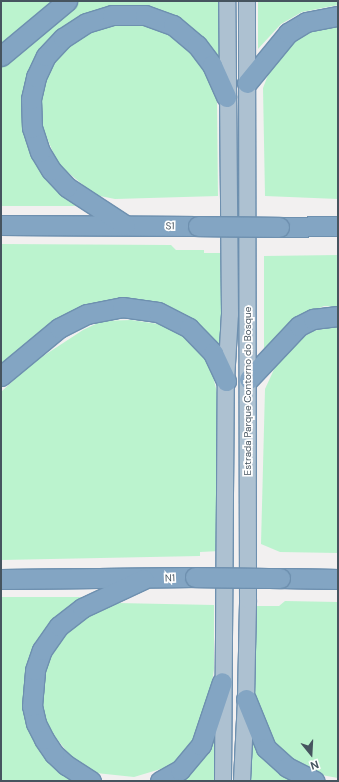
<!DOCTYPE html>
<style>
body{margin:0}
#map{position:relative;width:339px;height:782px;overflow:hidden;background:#f2f0f0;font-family:"DM Sans",sans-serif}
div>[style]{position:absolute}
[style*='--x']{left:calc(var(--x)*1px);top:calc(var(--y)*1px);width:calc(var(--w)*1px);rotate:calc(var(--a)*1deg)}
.green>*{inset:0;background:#bbf3ce}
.roads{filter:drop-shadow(1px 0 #6e90af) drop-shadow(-1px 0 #6e90af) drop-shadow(0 1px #6e90af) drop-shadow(0 -1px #6e90af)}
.primary>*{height:16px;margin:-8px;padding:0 8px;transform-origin:8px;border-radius:8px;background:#adc1d1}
.highway>*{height:19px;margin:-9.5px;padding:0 9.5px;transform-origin:9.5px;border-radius:9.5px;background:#83a5c3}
.bridges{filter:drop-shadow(1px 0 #6e90af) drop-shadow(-1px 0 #6e90af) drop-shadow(0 1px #6e90af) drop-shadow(0 -1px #6e90af)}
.highway-bridge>*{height:19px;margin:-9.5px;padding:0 9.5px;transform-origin:9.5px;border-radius:9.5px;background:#83a5c3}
span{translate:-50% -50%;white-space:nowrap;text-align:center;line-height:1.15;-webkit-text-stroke:3.5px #fff;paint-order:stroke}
.street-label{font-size:10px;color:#46545f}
.frame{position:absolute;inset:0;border:2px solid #46545f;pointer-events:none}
.north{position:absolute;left:291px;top:734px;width:40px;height:40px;-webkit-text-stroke:3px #fff;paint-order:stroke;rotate:162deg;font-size:11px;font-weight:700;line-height:16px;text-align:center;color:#46545f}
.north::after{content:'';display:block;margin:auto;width:14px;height:18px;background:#46545f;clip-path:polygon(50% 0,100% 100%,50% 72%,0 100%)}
</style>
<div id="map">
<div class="green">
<div style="clip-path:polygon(1px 1px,57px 1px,1px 47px)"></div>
<div style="clip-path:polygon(78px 1px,222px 1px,222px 67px,163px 16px,67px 29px,26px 111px,82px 206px,1px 206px,1px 64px)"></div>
<div style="clip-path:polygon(258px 1px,338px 1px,338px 5px,302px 12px,281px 24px,258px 49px)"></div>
<div style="clip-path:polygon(113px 25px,143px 25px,168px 34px,190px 51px,204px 70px,217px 101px,218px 196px,115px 199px,95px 195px,58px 164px,42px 126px,41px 100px,45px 80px,54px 62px,69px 46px,90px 32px)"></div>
<div style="clip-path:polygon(338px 25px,338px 199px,265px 196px,263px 88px,273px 62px,294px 40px,309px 31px)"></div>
<div style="clip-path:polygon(1px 244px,171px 245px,176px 250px,204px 250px,204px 253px,225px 253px,220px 353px,187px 321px,97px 309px,1px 373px)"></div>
<div style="clip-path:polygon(338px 255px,338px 307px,324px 306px,290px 321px,264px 361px,264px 256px)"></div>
<div style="clip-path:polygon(131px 320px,158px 324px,175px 330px,194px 344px,211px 368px,219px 401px,220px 551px,200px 552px,200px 556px,1px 560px,1px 392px,31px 364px,83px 330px,102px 321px)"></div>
<div style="clip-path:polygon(338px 326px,338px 553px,280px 552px,261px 544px,265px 389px,276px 365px,293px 344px,313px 331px)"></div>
<div style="clip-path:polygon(1px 597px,87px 597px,53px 621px,32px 722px,83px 781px,1px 781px)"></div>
<div style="clip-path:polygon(285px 601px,338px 602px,338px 778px,316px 774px,280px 752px,265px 735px,255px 696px,256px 606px,279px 606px)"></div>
<div style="clip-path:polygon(117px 603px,214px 605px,214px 669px,208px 712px,197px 741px,174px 765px,134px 777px,96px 773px,72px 758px,50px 730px,41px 706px,40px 676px,49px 649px,84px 613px)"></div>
<div style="clip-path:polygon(250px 725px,300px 781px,250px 781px)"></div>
<div style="clip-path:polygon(218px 733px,217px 781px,174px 781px,188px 773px)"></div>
</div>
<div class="roads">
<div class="primary">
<div style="--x:223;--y:781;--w:400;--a:-89.6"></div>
<div style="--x:226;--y:381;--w:67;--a:-86.6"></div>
<div style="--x:230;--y:314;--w:313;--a:-90.5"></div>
<div style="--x:242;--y:781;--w:82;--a:-87.2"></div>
<div style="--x:246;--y:699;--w:99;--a:-88.8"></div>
<div style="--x:248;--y:600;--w:599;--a:-90.1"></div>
</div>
<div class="highway">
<div style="--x:1;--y:56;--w:86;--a:-39.8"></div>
<div style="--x:247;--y:83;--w:65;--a:-50.6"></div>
<div style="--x:288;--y:33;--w:21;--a:-31"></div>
<div style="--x:306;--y:22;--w:33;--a:-11"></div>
<div style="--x:1;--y:225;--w:197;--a:0.3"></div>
<div style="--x:125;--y:225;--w:69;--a:-146.8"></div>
<div style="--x:67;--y:187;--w:23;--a:-133"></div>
<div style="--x:51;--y:170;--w:21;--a:-121"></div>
<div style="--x:40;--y:152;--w:25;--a:-108"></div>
<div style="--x:32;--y:128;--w:29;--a:-92"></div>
<div style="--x:31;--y:99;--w:23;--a:-77"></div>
<div style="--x:36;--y:77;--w:23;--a:-65"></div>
<div style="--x:46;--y:56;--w:25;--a:-47"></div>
<div style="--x:63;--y:38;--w:27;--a:-33"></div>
<div style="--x:86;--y:23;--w:27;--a:-17"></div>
<div style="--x:112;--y:15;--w:33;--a:0"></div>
<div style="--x:145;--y:15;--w:30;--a:20"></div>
<div style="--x:173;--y:25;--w:31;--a:40"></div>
<div style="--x:197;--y:45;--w:25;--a:53"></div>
<div style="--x:212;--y:65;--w:35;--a:66"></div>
<div style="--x:279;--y:227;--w:59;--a:-1"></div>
<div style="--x:1;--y:376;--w:75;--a:-39.6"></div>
<div style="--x:59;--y:328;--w:31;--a:-27"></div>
<div style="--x:87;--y:314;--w:36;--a:-11"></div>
<div style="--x:122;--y:307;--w:36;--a:8"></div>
<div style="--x:158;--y:312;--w:35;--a:27"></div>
<div style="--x:189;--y:328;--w:35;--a:46"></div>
<div style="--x:213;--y:353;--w:31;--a:65"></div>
<div style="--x:249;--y:379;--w:73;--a:-46.7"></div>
<div style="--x:299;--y:326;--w:16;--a:-27"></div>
<div style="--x:313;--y:319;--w:25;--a:-7"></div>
<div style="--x:280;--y:578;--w:58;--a:1"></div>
<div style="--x:1;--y:579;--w:194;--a:-0.6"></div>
<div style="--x:246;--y:699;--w:53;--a:67.8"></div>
<div style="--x:266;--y:748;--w:28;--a:42"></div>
<div style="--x:287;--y:767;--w:31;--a:27"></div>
<div style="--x:91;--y:781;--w:30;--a:-147"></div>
<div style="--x:66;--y:765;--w:16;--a:-137"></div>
<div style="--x:54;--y:754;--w:18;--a:-124"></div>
<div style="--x:44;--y:739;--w:18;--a:-117"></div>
<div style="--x:36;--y:723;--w:17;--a:-103"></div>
<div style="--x:32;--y:706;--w:36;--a:-85"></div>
<div style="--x:35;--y:670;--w:21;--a:-71"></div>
<div style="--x:42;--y:650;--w:29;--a:-55"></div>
<div style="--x:59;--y:626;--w:29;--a:-38"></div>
<div style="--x:82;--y:608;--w:68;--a:-25.1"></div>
<div style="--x:160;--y:781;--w:23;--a:-29"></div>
<div style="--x:180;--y:770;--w:33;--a:-50"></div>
<div style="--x:201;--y:745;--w:66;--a:-71.6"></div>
</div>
</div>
<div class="bridges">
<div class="highway-bridge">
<div style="--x:198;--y:226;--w:81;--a:0.7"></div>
<div style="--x:195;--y:577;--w:85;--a:0.7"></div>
</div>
</div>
<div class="street-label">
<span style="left:170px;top:226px;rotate:1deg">S1</span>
<span style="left:248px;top:391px;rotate:-90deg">Estrada Parque Contorno do Bosque</span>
<span style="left:170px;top:578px;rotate:-2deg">N1</span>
</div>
<div class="frame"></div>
<div class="north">N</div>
</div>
